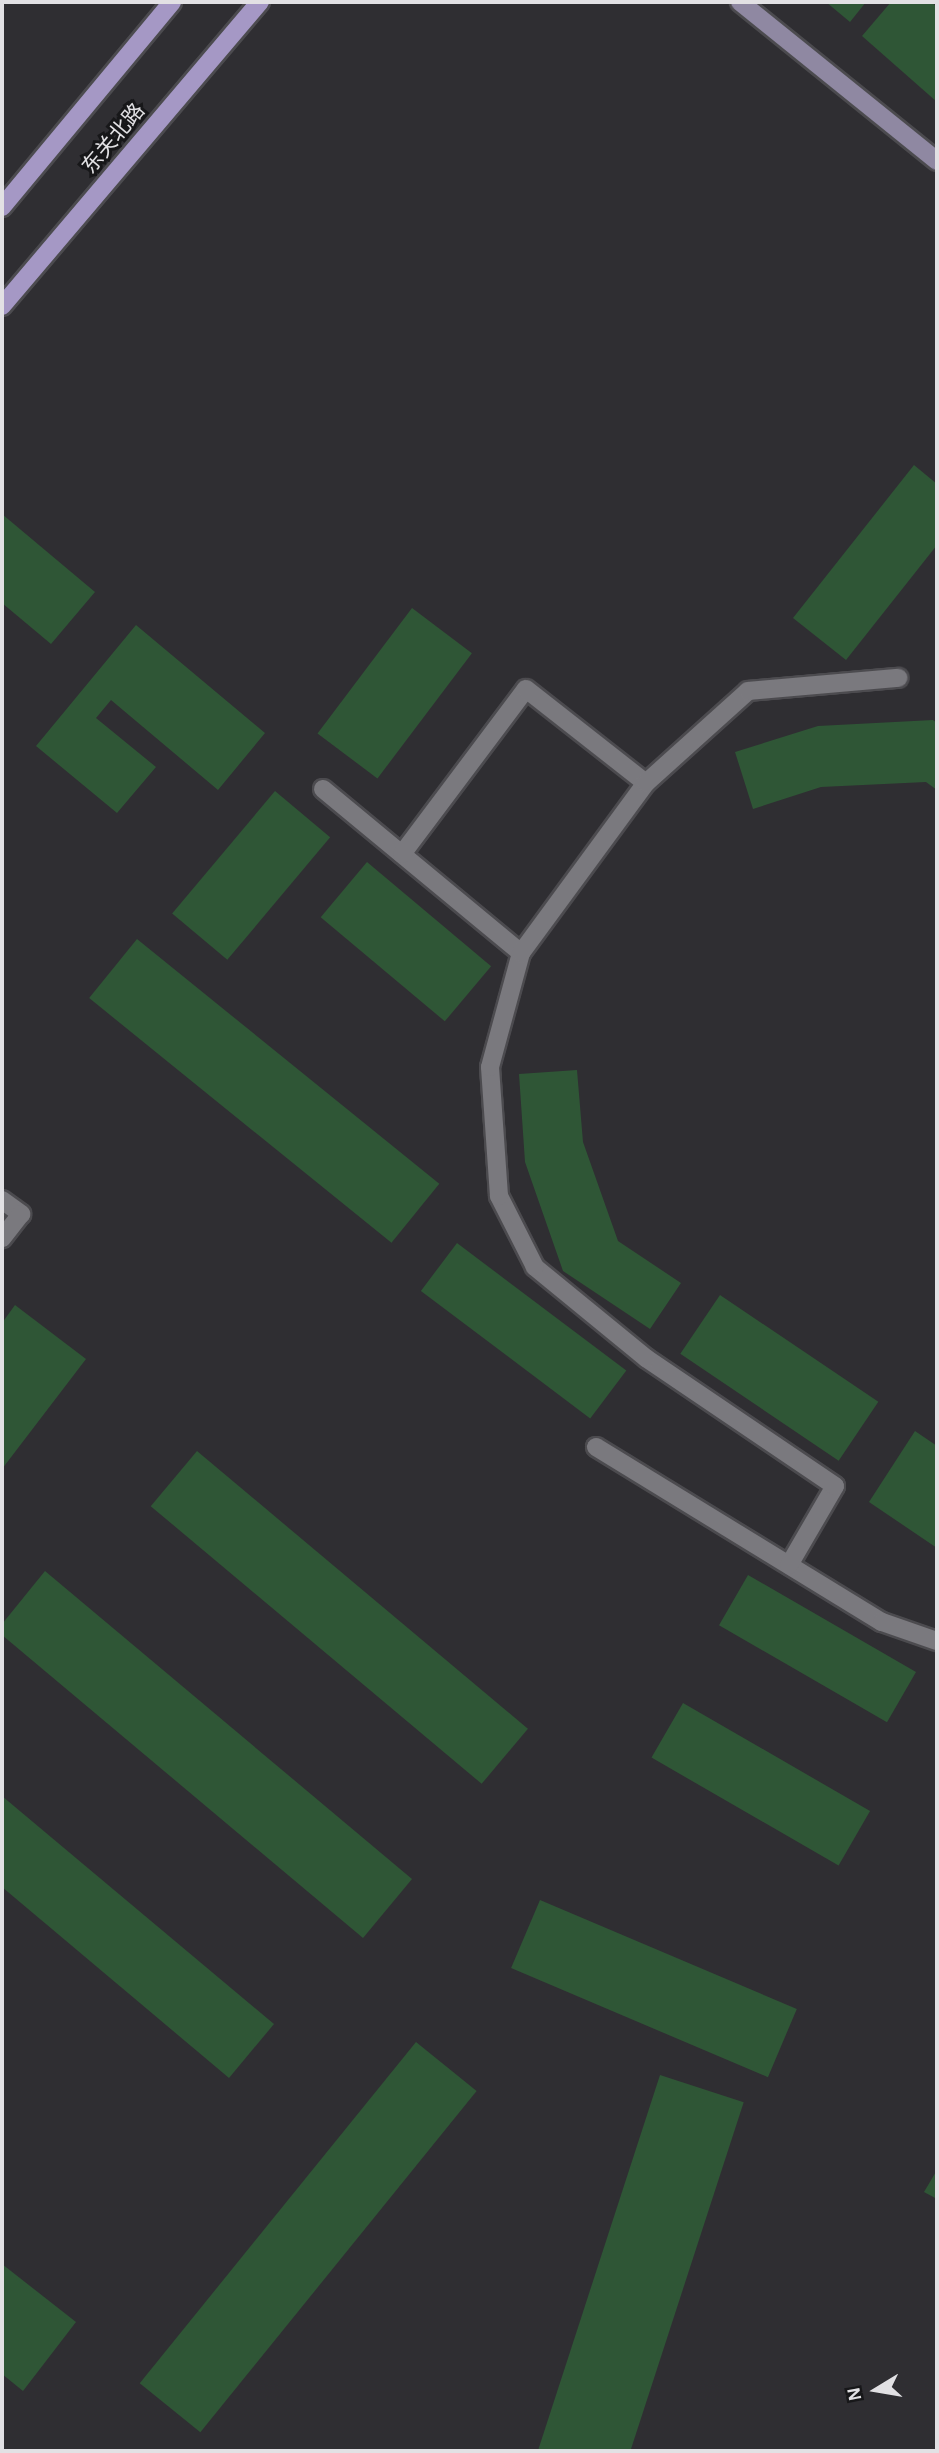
<!DOCTYPE html>
<meta charset="utf-8">
<style>
body{margin:0}
#map{position:relative;width:939px;height:2453px;overflow:hidden;background:#2f2e32;font-family:"Alegreya Sans","Noto Sans SC",sans-serif}
div>[style]{position:absolute}
[style*='--x']{left:calc(var(--x)*1px);top:calc(var(--y)*1px);width:calc(var(--w)*1px);rotate:calc(var(--a)*1deg)}
.building>*{inset:0;background:#2f5636;transform-origin:0 0}
.roads{filter:drop-shadow(2px 0 #4c4b4f) drop-shadow(-2px 0 #4c4b4f) drop-shadow(0 2px #4c4b4f) drop-shadow(0 -2px #4c4b4f)}
.street>*{height:18px;margin:-9px;padding:0 9px;transform-origin:9px;border-radius:9px;background:#7a797e}
.secondary>*{height:18px;margin:-9px;padding:0 9px;transform-origin:9px;border-radius:9px;background:#8f88a2}
.primary>*{height:18px;margin:-9px;padding:0 9px;transform-origin:9px;border-radius:9px;background:#a598c5}
span{translate:-50% -50%;white-space:nowrap;text-align:center;line-height:1.15;-webkit-text-stroke:6px #171719;paint-order:stroke}
.street-label{font-size:21px;color:#e2e1e4}
.frame{position:absolute;inset:0;border:4px solid #e2e1e4;pointer-events:none}
.north{position:absolute;left:841px;top:2355px;width:70px;height:70px;-webkit-text-stroke:5px #171719;paint-order:stroke;rotate:259deg;font-size:19px;font-weight:700;line-height:28px;text-align:center;color:#e2e1e4}
.north::after{content:'';display:block;margin:auto;width:24px;height:32px;background:#e2e1e4;clip-path:polygon(50% 0,100% 100%,50% 72%,0 100%)}
</style>
<div id="map">
<div class="building">
<div style="clip-path:polygon(826px 2px,866px 2px,850px 22px)"></div>
<div style="clip-path:polygon(891px 2px,931px 2px,937px 7px,937px 102px,862px 36px)"></div>
<div style="clip-path:polygon(914px 465px,937px 484px,937px 545px,846px 660px,793px 618px)"></div>
<div style="clip-path:polygon(2px 514px,95px 592px,51px 644px,2px 603px)"></div>
<div style="left:412px;top:608px;width:75px;height:157px;rotate:37deg"></div>
<div style="clip-path:polygon(136px 625px,265px 733px,218px 790px,111px 700px,96px 718px,156px 767px,117px 813px,36px 746px)"></div>
<div style="clip-path:polygon(933px 720px,937px 723px,937px 790px,926px 782px,821px 787px,753px 809px,735px 752px,818px 726px)"></div>
<div style="left:275px;top:791px;width:72px;height:160px;rotate:40deg"></div>
<div style="left:367px;top:862px;width:162px;height:72px;rotate:40deg"></div>
<div style="left:137px;top:939px;width:389px;height:76px;rotate:39deg"></div>
<div style="clip-path:polygon(577px 1070px,583px 1142px,618px 1241px,681px 1283px,650px 1329px,563px 1271px,525px 1162px,519px 1074px)"></div>
<div style="left:457px;top:1243px;width:212px;height:60px;rotate:37deg"></div>
<div style="left:720px;top:1295px;width:191px;height:71px;rotate:34deg"></div>
<div style="clip-path:polygon(15px 1305px,86px 1359px,2px 1469px,2px 1323px)"></div>
<div style="clip-path:polygon(915px 1431px,937px 1446px,937px 1548px,869px 1502px)"></div>
<div style="left:197px;top:1451px;width:432px;height:72px;rotate:40deg"></div>
<div style="clip-path:polygon(45px 1571px,412px 1879px,363px 1938px,2px 1635px,2px 1624px)"></div>
<div style="left:748px;top:1575px;width:194px;height:58px;rotate:30deg"></div>
<div style="left:683px;top:1703px;width:216px;height:63px;rotate:30deg"></div>
<div style="clip-path:polygon(2px 1796px,274px 2024px,229px 2078px,2px 1887px)"></div>
<div style="left:540px;top:1900px;width:279px;height:74px;rotate:23deg"></div>
<div style="left:416px;top:2042px;width:78px;height:439px;rotate:39deg"></div>
<div style="left:660px;top:2075px;width:88px;height:394px;rotate:18deg"></div>
<div style="clip-path:polygon(937px 2170px,937px 2199px,924px 2192px)"></div>
<div style="clip-path:polygon(2px 2264px,76px 2322px,23px 2391px,2px 2374px)"></div>
</div>
<div class="roads">
<div class="street">
<div style="--x:323;--y:789;--w:257;--a:39.6"></div>
<div style="--x:402;--y:854;--w:206;--a:-53.1"></div>
<div style="--x:526;--y:689;--w:152;--a:38.1"></div>
<div style="--x:2;--y:1200;--w:24;--a:36"></div>
<div style="--x:21;--y:1214;--w:31;--a:128"></div>
<div style="--x:596;--y:1447;--w:335;--a:31.5"></div>
<div style="--x:882;--y:1622;--w:58;--a:19.1"></div>
<div style="--x:789;--y:1565;--w:91;--a:-59.8"></div>
<div style="--x:835;--y:1486;--w:228;--a:-145.9"></div>
<div style="--x:646;--y:1358;--w:144;--a:-140.7"></div>
<div style="--x:535;--y:1267;--w:80;--a:-116.9"></div>
<div style="--x:499;--y:1196;--w:129;--a:-94"></div>
<div style="--x:490;--y:1067;--w:118;--a:-74.8"></div>
<div style="--x:521;--y:953;--w:211;--a:-53.7"></div>
<div style="--x:646;--y:783;--w:137;--a:-42"></div>
<div style="--x:748;--y:691;--w:151;--a:-5"></div>
</div>
<div class="secondary">
<div style="--x:740;--y:2;--w:253;--a:38.9"></div>
</div>
<div class="primary">
<div style="--x:2;--y:207;--w:266;--a:-50.3"></div>
<div style="--x:2;--y:306;--w:399;--a:-49.7"></div>
</div>
</div>
<div class="street-label">
<span style="left:114px;top:139px;rotate:-50deg">东关北路</span>
</div>
<div class="frame"></div>
<div class="north">N</div>
</div>
